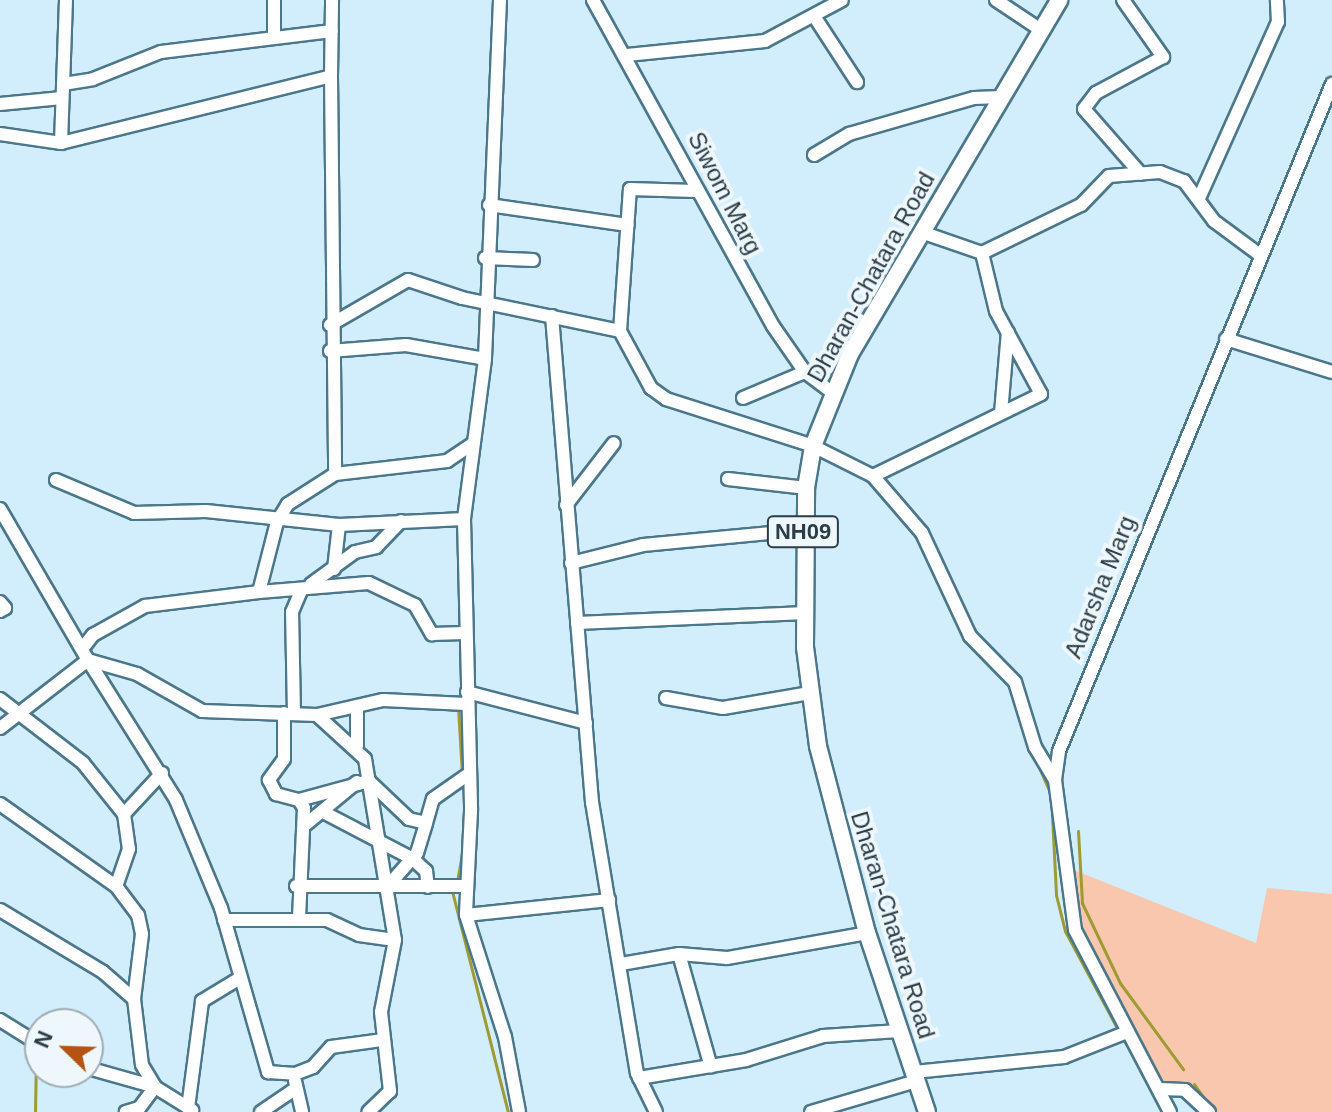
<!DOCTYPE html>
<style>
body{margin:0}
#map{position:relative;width:1332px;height:1112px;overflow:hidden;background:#d2edfb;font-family:Helvetica,sans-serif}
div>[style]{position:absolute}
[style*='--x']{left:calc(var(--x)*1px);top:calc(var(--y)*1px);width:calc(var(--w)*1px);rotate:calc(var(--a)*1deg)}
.green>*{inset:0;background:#f9c7ae}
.stream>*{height:3px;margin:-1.5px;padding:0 1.5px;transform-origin:1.5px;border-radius:1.5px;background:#9d9b31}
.roads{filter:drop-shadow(2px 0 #4b778b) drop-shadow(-2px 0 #4b778b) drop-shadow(0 2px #4b778b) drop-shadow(0 -2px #4b778b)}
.minor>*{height:12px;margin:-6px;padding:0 6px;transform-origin:6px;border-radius:6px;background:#fff}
.major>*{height:16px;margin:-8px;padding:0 8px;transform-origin:8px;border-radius:8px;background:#fff}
span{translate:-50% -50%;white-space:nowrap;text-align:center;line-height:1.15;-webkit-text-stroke:8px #eef7fc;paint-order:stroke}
.shield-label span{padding:2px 6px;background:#eef7fc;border:2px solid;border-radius:6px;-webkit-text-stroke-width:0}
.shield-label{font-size:22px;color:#2b3d46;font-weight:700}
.street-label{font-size:24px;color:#2b3d46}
.north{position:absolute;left:24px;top:1008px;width:80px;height:80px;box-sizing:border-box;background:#eef7fc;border:2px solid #a0adb3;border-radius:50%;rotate:293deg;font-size:22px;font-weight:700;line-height:32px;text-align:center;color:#2b3d46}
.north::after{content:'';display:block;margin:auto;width:28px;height:36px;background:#b55412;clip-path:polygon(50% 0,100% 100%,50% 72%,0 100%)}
</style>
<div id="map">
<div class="green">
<div style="clip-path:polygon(1064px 866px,1256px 943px,1267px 888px,1332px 894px,1332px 1112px,1209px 1112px,1195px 1097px,1160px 1089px,1084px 952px)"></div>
</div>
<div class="stream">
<div style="--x:458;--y:707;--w:68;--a:86.6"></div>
<div style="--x:1035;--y:758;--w:40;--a:66.6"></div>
<div style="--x:1051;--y:795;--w:100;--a:87.1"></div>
<div style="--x:1056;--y:895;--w:37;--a:76"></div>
<div style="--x:1065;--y:931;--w:112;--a:61.8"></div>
<div style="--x:463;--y:783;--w:16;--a:83"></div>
<div style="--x:1078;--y:831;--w:72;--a:86.8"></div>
<div style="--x:1082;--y:903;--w:89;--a:64.6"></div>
<div style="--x:1120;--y:983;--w:107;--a:53.8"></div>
<div style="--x:457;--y:882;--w:40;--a:-80"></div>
<div style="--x:452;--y:891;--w:228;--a:75.8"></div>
<div style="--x:1123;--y:1039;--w:32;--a:58"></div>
<div style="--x:1194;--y:1084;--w:24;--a:55"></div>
<div style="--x:35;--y:1112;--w:56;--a:-89"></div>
</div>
<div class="roads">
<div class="minor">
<div style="--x:274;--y:0;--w:36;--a:90"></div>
<div style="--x:500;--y:0;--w:359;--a:92.4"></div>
<div style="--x:485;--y:359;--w:161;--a:97.5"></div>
<div style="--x:464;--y:519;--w:292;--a:88.6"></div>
<div style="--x:471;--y:811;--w:104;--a:92.8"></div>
<div style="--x:466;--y:915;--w:128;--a:72.3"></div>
<div style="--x:505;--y:1037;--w:76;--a:79.4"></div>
<div style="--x:593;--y:0;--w:372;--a:61.1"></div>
<div style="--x:773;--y:326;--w:56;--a:55.2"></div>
<div style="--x:805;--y:372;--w:35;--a:37"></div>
<div style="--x:996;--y:0;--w:54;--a:33.7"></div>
<div style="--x:1123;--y:0;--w:70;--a:54.9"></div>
<div style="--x:1163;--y:57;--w:76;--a:151.8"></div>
<div style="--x:1096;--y:93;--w:20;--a:127"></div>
<div style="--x:1084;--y:109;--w:86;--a:48.8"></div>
<div style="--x:814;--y:16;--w:79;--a:56.9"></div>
<div style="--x:627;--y:55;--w:139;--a:-5.8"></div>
<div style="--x:765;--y:41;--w:87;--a:-28"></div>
<div style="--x:331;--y:76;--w:398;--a:89.4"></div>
<div style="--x:63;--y:84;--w:30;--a:-9"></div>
<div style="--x:93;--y:79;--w:73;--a:-21.7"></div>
<div style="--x:161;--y:52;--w:172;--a:-7"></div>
<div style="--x:0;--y:104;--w:62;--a:-5.5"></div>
<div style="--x:0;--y:134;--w:62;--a:8.4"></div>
<div style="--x:61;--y:143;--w:278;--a:-13.9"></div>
<div style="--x:331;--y:76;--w:76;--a:-89.2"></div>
<div style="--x:61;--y:143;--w:143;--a:-88"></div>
<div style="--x:814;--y:155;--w:41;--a:-31"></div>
<div style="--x:849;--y:134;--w:130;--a:-16.1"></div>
<div style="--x:974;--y:98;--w:27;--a:-2"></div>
<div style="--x:1200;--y:196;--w:191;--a:-65.9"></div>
<div style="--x:1278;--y:22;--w:22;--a:-93"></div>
<div style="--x:489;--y:205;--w:140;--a:8.2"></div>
<div style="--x:921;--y:232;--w:65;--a:19"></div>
<div style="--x:485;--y:258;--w:48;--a:2.4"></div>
<div style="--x:552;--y:316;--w:488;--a:85.3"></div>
<div style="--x:592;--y:802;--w:275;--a:80.6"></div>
<div style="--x:637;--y:1073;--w:43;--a:64"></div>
<div style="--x:330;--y:325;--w:90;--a:-30"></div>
<div style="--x:408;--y:280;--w:57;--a:18.4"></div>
<div style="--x:462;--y:298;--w:161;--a:11.8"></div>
<div style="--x:620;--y:331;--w:65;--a:61.5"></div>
<div style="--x:651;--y:388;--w:19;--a:36"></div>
<div style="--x:666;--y:399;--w:154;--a:17.7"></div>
<div style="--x:813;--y:446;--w:67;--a:26.6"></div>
<div style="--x:873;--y:476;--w:75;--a:49.3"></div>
<div style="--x:922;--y:533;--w:114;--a:65"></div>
<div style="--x:970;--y:636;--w:64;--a:45.6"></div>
<div style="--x:1015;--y:682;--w:68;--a:72.9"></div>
<div style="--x:1035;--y:747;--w:39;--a:59"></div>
<div style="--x:620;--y:331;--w:142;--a:-86"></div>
<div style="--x:630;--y:189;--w:65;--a:1.8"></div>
<div style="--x:1226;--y:339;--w:111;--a:17.3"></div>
<div style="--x:330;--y:351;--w:76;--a:-4.5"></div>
<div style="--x:406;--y:345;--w:80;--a:10"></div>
<div style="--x:743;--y:398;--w:67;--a:-22.8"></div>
<div style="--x:1001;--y:413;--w:81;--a:-85.1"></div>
<div style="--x:873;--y:476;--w:187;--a:-26"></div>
<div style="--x:1041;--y:394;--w:94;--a:-118.5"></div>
<div style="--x:996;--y:311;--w:60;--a:-103.6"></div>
<div style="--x:982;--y:253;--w:110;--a:-25.9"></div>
<div style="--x:1081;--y:205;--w:40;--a:-46"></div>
<div style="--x:1109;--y:176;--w:51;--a:-4.5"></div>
<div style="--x:1160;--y:172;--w:26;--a:21"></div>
<div style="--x:1184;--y:181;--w:50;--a:53.1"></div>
<div style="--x:1214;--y:221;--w:57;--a:36.5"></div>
<div style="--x:728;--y:479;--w:79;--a:6.6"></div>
<div style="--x:56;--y:480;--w:85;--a:22.9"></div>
<div style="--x:134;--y:513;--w:72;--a:-1.6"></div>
<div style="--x:206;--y:511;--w:134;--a:6"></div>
<div style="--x:339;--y:525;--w:125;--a:-2.7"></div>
<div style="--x:566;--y:505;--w:78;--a:-52.3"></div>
<div style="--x:0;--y:509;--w:175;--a:59.8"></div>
<div style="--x:88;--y:660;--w:111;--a:142.3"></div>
<div style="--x:571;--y:563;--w:74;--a:-14"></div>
<div style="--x:643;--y:545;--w:161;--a:-5.4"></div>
<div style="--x:334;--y:569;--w:44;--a:-83.5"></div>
<div style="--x:311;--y:584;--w:54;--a:-36"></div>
<div style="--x:355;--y:552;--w:22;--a:-13"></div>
<div style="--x:376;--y:547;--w:36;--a:-46"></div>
<div style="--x:259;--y:592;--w:110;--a:-4.7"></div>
<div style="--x:369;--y:583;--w:51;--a:25.6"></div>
<div style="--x:415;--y:605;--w:34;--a:60"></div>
<div style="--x:432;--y:634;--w:32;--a:-2"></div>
<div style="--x:0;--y:602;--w:8;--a:50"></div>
<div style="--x:5;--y:608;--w:6;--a:149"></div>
<div style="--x:577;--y:623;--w:229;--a:-2.5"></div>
<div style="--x:82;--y:649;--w:18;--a:-52"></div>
<div style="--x:93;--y:635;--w:60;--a:-29.1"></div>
<div style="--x:145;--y:606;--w:115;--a:-7"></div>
<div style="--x:259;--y:592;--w:72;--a:-75.6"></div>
<div style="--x:277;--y:522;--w:21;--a:-59"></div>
<div style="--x:288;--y:504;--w:56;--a:-32.6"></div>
<div style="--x:335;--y:474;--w:113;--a:-6.6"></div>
<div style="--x:447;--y:461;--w:32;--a:-34"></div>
<div style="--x:88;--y:660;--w:165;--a:57.8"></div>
<div style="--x:176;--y:800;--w:117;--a:67.4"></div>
<div style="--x:221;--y:908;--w:171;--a:74"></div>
<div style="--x:268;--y:1072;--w:27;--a:4"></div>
<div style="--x:295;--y:1074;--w:19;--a:-21"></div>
<div style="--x:313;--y:1067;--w:27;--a:-48"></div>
<div style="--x:331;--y:1047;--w:51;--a:-7.8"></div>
<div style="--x:88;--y:660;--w:51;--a:15.9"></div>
<div style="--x:137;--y:674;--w:75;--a:29.6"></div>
<div style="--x:202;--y:711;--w:115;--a:2"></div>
<div style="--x:317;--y:715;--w:68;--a:-12.8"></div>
<div style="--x:383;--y:700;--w:83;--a:2.8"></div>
<div style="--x:467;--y:692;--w:123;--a:14.6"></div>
<div style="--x:666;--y:698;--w:58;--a:10"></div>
<div style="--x:723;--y:708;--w:88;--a:-9.8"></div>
<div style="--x:0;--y:699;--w:105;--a:37.6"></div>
<div style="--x:83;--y:763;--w:65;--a:51.2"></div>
<div style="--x:124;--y:814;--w:35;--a:82"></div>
<div style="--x:129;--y:849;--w:39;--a:109"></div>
<div style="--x:116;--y:886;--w:36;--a:53"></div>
<div style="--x:138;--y:915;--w:19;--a:78"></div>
<div style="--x:142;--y:934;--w:65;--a:97"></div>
<div style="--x:284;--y:713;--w:46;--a:90"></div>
<div style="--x:284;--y:759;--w:26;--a:126"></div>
<div style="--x:269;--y:780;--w:16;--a:63"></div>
<div style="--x:276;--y:794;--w:24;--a:15"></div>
<div style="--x:299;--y:800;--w:9;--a:58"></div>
<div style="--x:304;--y:808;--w:112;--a:92.6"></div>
<div style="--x:294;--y:714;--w:102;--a:-91.1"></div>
<div style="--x:292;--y:612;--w:25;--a:-67"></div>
<div style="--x:317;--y:715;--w:65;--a:42.5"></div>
<div style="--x:365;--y:759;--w:183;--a:80.6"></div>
<div style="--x:395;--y:940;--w:73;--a:101"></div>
<div style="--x:381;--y:1012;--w:80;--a:83.5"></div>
<div style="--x:390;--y:1091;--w:30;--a:136"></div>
<div style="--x:357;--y:746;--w:36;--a:-90"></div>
<div style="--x:299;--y:800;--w:73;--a:-15.2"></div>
<div style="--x:369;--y:781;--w:55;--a:43.5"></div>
<div style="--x:409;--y:819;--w:17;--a:13"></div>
<div style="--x:426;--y:823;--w:25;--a:-74"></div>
<div style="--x:433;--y:799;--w:42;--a:-35.2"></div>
<div style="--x:0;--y:804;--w:142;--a:35.3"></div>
<div style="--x:325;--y:813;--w:99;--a:27.6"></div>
<div style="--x:413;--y:859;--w:18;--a:43"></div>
<div style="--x:426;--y:871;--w:16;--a:83"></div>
<div style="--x:124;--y:814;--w:56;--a:-47.2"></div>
<div style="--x:304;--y:826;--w:69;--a:-39.7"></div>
<div style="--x:296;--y:886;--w:169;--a:0"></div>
<div style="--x:387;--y:887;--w:45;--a:-48.6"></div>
<div style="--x:417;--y:853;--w:31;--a:-73"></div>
<div style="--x:0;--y:910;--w:120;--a:31"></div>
<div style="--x:103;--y:972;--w:41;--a:41.1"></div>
<div style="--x:134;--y:999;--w:66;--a:83.1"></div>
<div style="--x:142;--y:1065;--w:26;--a:59"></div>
<div style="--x:155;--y:1087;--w:26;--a:127"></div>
<div style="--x:139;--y:1108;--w:14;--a:163"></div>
<div style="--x:466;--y:915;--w:144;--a:-6"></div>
<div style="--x:224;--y:920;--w:103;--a:0"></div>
<div style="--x:327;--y:920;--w:35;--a:25"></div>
<div style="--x:359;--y:935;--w:36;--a:8"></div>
<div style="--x:679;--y:954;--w:117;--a:74.2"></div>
<div style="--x:621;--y:964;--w:59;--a:-9.8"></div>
<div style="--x:679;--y:954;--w:48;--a:4.8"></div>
<div style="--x:727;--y:958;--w:142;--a:-10.1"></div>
<div style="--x:0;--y:1020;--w:47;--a:32"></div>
<div style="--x:88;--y:1068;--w:70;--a:15.8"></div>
<div style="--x:155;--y:1087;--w:44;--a:31.9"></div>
<div style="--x:914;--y:1072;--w:151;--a:-5.7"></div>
<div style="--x:1064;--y:1057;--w:68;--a:-21.6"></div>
<div style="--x:639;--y:1078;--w:109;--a:-9.5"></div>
<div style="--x:746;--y:1060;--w:81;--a:-17.3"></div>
<div style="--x:823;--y:1036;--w:76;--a:-3.8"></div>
<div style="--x:295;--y:1081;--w:32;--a:77"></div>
<div style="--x:1160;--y:1089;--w:25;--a:2"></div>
<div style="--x:1185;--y:1090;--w:33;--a:43"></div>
<div style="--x:188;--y:1108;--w:108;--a:-82.5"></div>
<div style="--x:202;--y:1001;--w:44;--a:-31.2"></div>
<div style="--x:261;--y:1112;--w:41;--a:-34.1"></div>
<div style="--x:811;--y:1112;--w:109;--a:-16.4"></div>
<div style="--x:1170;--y:1112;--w:205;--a:-117.6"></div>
<div style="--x:1075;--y:930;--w:151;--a:-97.6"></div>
<div style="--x:1055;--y:780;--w:29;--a:-82"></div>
<div style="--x:1059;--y:751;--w:721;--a:-67.74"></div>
</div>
<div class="major">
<div style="--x:927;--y:1112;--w:189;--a:-108.5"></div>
<div style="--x:867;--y:933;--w:193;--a:-104.7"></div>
<div style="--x:818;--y:746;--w:100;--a:-97.5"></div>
<div style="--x:805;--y:647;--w:159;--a:-89.6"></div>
<div style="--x:806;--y:488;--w:43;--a:-80.5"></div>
<div style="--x:813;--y:446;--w:99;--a:-68.1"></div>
<div style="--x:850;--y:354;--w:411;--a:-59.4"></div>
</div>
</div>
<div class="shield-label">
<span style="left:803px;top:532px">NH09</span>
</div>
<div class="street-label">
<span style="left:725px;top:193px;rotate:63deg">Siwom Marg</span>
<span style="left:871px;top:277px;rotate:-61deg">Dharan-Chatara Road</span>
<span style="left:1100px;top:587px;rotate:-68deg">Adarsha Marg</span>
<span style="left:893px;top:925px;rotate:73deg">Dharan-Chatara Road</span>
</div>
<div class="north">N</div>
</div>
